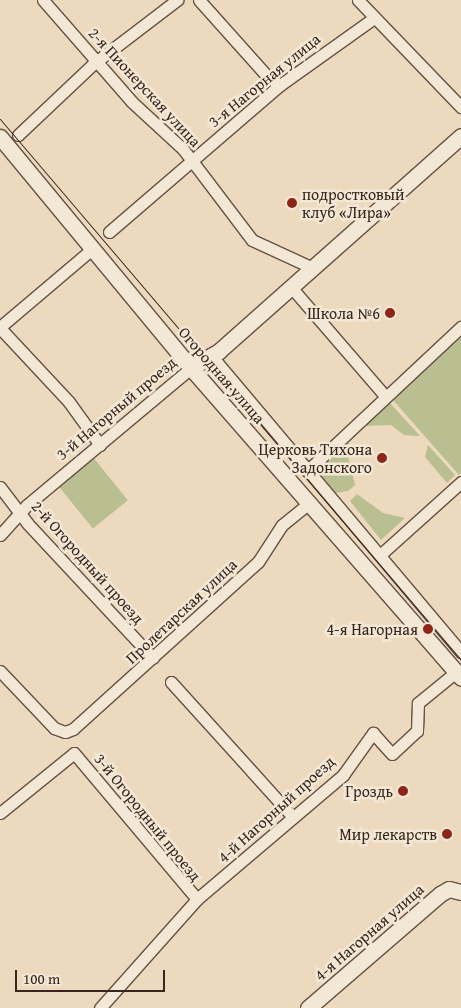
<!DOCTYPE html>
<meta charset="utf-8">
<style>
body{margin:0}
#map{position:relative;width:461px;height:1008px;overflow:hidden;background:#eddabe;font-family:"Gentium Book Plus",serif}
div>[style]{position:absolute}
[style*='--x']{left:calc(var(--x)*1px);top:calc(var(--y)*1px);width:calc(var(--w)*1px);rotate:calc(var(--a)*1deg)}
.green>*{inset:0;background:#b9bf91;transform-origin:0 0}
.roads{filter:drop-shadow(1px 0 #665245) drop-shadow(-1px 0 #665245) drop-shadow(0 1px #665245) drop-shadow(0 -1px #665245)}
.minor>*{height:11px;margin:-5.5px;padding:0 5.5px;transform-origin:5.5px;border-radius:5.5px;background:#f3e7d5}
.tertiary>*{height:15px;margin:-7.5px;padding:0 7.5px;transform-origin:7.5px;border-radius:7.5px;background:#f3e7d5}
.tram>*{height:1px;margin:-0.5px;padding:0 0.5px;transform-origin:0.5px;border-radius:0.5px;background:#39251d}
.dots>*{width:14px;height:14px;translate:-50% -50%;box-sizing:border-box;border:2px solid #f3e7d5;border-radius:50%}
span{translate:-50% -50%;white-space:nowrap;text-align:center;line-height:1.15;-webkit-text-stroke:5px #f3e7d5;paint-order:stroke}
.street-label{font-size:16px;color:#39251d}
.poi-label{font-size:16px;color:#39251d}
.left{translate:0 -50%;text-align:left}
.right{translate:-100% -50%;text-align:right}
.scale{position:absolute;left:15px;top:970px;width:150px;height:22px;box-sizing:border-box;border:2px solid #39251d;border-top:0;padding-left:6px;font-size:15px;line-height:18px;white-space:nowrap;color:#39251d;-webkit-text-stroke:4px #f3e7d5;paint-order:stroke}
</style>
<div id="map">
<div class="green">
<div style="clip-path:polygon(461px 335px,461px 473px,459px 475px,392px 399px)"></div>
<div style="clip-path:polygon(390px 403px,420px 436px,404px 435px,391px 425px,363px 426px)"></div>
<div style="clip-path:polygon(349px 440px,348px 456px,355px 485px,348px 491px,336px 493px,317px 470px)"></div>
<div style="clip-path:polygon(428px 445px,455px 475px,447px 483px,425px 457px)"></div>
<div style="left:92px;top:456px;width:57px;height:45px;rotate:51deg"></div>
<div style="clip-path:polygon(357px 494px,383px 513px,405px 518px,381px 540px,350px 501px)"></div>
</div>
<div class="roads">
<div class="minor">
<div style="--x:43;--y:0;--w:135;--a:48.9"></div>
<div style="--x:132;--y:102;--w:69;--a:42.7"></div>
<div style="--x:183;--y:149;--w:114;--a:52.8"></div>
<div style="--x:252;--y:240;--w:67;--a:24.7"></div>
<div style="--x:199;--y:0;--w:102;--a:48.2"></div>
<div style="--x:267;--y:76;--w:16;--a:35"></div>
<div style="--x:358;--y:0;--w:149;--a:46.1"></div>
<div style="--x:18;--y:135;--w:103;--a:-43.4"></div>
<div style="--x:93;--y:64;--w:106;--a:-37.3"></div>
<div style="--x:109;--y:232;--w:225;--a:-40.7"></div>
<div style="--x:280;--y:85;--w:115;--a:-35.5"></div>
<div style="--x:291;--y:287;--w:144;--a:49.2"></div>
<div style="--x:0;--y:327;--w:122;--a:-40.3"></div>
<div style="--x:0;--y:328;--w:101;--a:47"></div>
<div style="--x:69;--y:402;--w:53;--a:54.2"></div>
<div style="--x:210;--y:354;--w:390;--a:49.9"></div>
<div style="--x:307;--y:471;--w:211;--a:-43.1"></div>
<div style="--x:0;--y:487;--w:46;--a:52.9"></div>
<div style="--x:28;--y:524;--w:183;--a:47"></div>
<div style="--x:0;--y:535;--w:40;--a:-48"></div>
<div style="--x:27;--y:505;--w:214;--a:-39.9"></div>
<div style="--x:380;--y:555;--w:109;--a:-42"></div>
<div style="--x:0;--y:671;--w:79;--a:46.5"></div>
<div style="--x:54;--y:728;--w:12;--a:20"></div>
<div style="--x:65;--y:732;--w:9;--a:-21"></div>
<div style="--x:73;--y:729;--w:249;--a:-42.1"></div>
<div style="--x:258;--y:562;--w:44;--a:-57"></div>
<div style="--x:282;--y:525;--w:35;--a:-39"></div>
<div style="--x:171;--y:682;--w:179;--a:47.9"></div>
<div style="--x:0;--y:813;--w:95;--a:-39"></div>
<div style="--x:74;--y:753;--w:191;--a:49.9"></div>
<div style="--x:100;--y:1008;--w:146;--a:-48.3"></div>
<div style="--x:197;--y:899;--w:192;--a:-40.3"></div>
<div style="--x:343;--y:775;--w:52;--a:-54.5"></div>
<div style="--x:373;--y:733;--w:28;--a:48"></div>
<div style="--x:392;--y:754;--w:34;--a:-43"></div>
<div style="--x:417;--y:731;--w:28;--a:-88"></div>
<div style="--x:418;--y:703;--w:49;--a:-39.2"></div>
</div>
<div class="tertiary">
<div style="--x:0;--y:137;--w:300;--a:50.4"></div>
<div style="--x:191;--y:368;--w:411;--a:48.9"></div>
<div style="--x:191;--y:368;--w:33;--a:-31"></div>
<div style="--x:219;--y:351;--w:324;--a:-41.6"></div>
<div style="--x:308;--y:1008;--w:174;--a:-40.8"></div>
<div style="--x:440;--y:894;--w:10;--a:-29"></div>
<div style="--x:449;--y:889;--w:12;--a:14"></div>
</div>
</div>
<div class="tram">
<div style="--x:0;--y:119;--w:711;--a:49.56"></div>
</div>
<div class="dots">
<div style="left:292px;top:203px;background:#8f2418"></div>
<div style="left:390px;top:313px;background:#8f2418"></div>
<div style="left:382px;top:458px;background:#8f2418"></div>
<div style="left:428px;top:629px;background:#8f2418"></div>
<div style="left:403px;top:791px;background:#8f2418"></div>
<div style="left:447px;top:834px;background:#8f2418"></div>
</div>
<div class="street-label">
<span style="left:264px;top:80px;rotate:-39deg">3-я Нагорная улица</span>
<span style="left:145px;top:87px;rotate:47deg">2-я Пионерская улица</span>
<span style="left:222px;top:375px;rotate:49deg">Огородная улица</span>
<span style="left:116px;top:408px;rotate:-40deg">3-й Нагорный проезд</span>
<span style="left:88px;top:562px;rotate:48deg">2-й Огородный проезд</span>
<span style="left:181px;top:611px;rotate:-43deg">Пролетарская улица</span>
<span style="left:276px;top:809px;rotate:-42deg">4-й Нагорный проезд</span>
<span style="left:148px;top:817px;rotate:51deg">3-й Огородный проезд</span>
<span style="left:369px;top:932px;rotate:-41deg">4-я Нагорная улица</span>
</div>
<div class="poi-label">
<span class="left" style="left:302px;top:203px">подростковый<br>клуб «Лира»</span>
<span class="right" style="left:380px;top:313px">Школа №6</span>
<span class="right" style="left:372px;top:458px">Церковь Тихона<br>Задонского</span>
<span class="right" style="left:418px;top:629px">4-я Нагорная</span>
<span class="right" style="left:393px;top:791px">Гроздь</span>
<span class="right" style="left:437px;top:834px">Мир лекарств</span>
</div>
<div class="scale">100 m</div>
</div>
